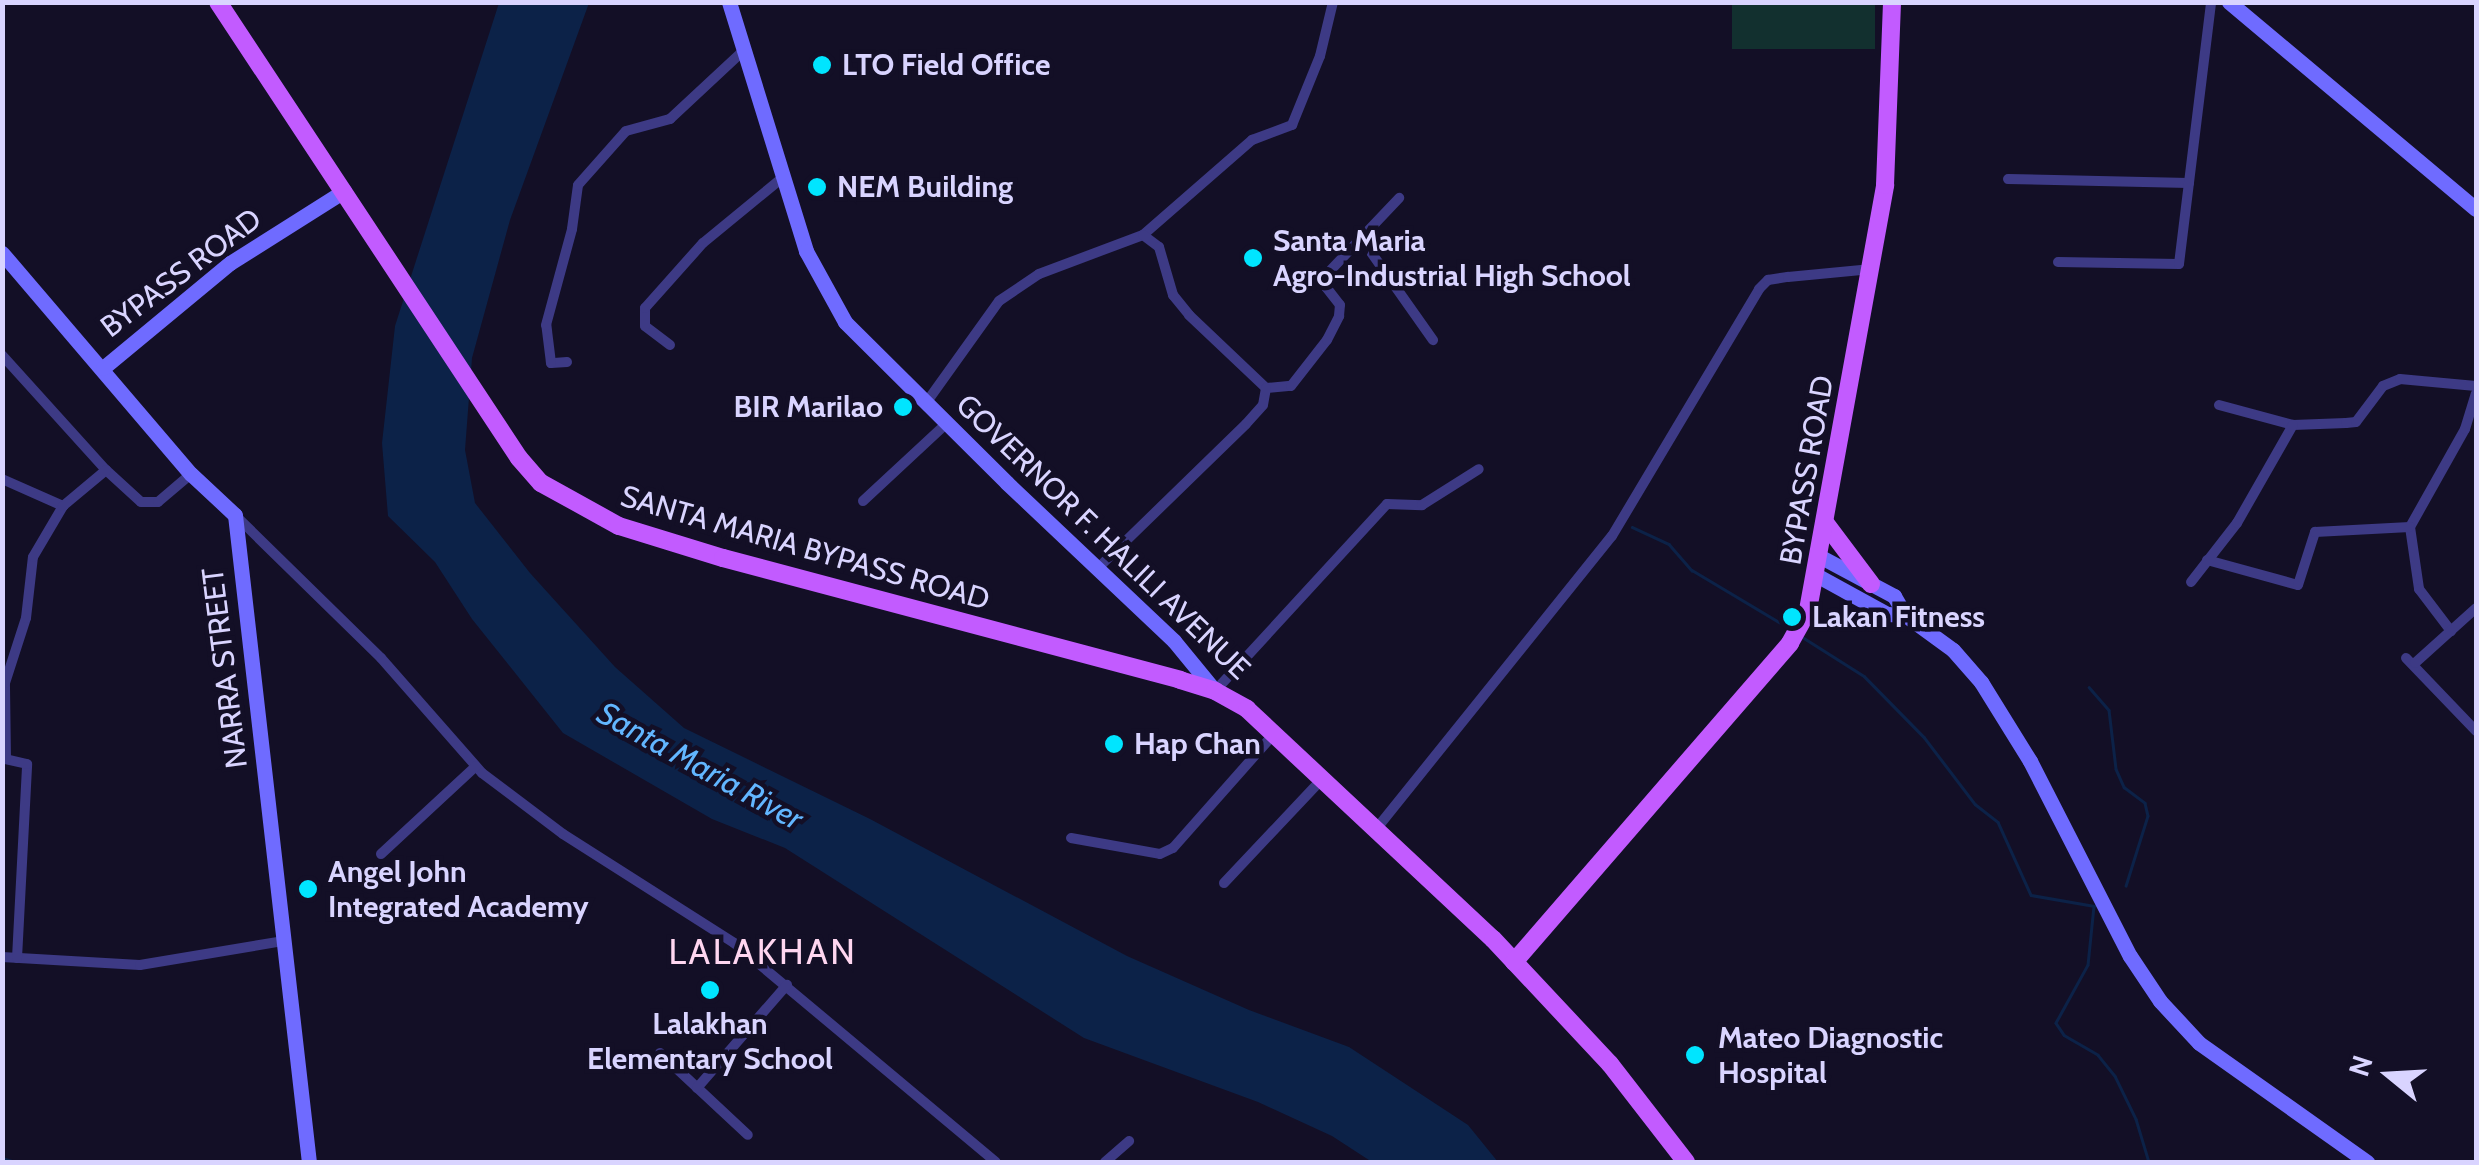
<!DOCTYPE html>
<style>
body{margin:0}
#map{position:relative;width:2479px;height:1165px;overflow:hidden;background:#130f26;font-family:Cabin,sans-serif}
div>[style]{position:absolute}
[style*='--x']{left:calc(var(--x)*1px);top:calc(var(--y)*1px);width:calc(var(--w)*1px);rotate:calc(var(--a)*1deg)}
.green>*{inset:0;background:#12302f;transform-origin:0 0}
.water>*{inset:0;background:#0c2248}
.stream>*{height:2.5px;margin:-1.25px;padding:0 1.25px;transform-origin:1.25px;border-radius:1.25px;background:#0c2248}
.street>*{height:10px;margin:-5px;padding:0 5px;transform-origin:5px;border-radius:5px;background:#3d3a85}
.secondary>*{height:15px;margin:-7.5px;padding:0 7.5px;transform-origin:7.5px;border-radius:7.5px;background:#6f6bff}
.primary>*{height:18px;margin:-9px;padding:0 9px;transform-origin:9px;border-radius:9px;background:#c25bff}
.dots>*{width:28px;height:28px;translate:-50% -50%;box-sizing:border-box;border:5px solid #130f26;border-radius:50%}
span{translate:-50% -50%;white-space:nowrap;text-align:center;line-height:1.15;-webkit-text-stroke:9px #130f26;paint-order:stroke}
.poi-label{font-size:30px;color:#d9d4ff;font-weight:700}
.left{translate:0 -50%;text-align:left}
.right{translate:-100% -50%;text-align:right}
.street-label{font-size:30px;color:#d9d4ff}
.water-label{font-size:32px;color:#62b6ff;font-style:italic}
.quarter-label{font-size:35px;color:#ffd6f0;letter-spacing:2.5px}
.frame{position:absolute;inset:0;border:5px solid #d9d4ff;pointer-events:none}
.north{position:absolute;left:2339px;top:1025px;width:100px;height:100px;-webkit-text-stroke:8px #130f26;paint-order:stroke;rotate:288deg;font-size:28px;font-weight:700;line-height:40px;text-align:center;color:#d9d4ff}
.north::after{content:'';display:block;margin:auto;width:35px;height:45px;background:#d9d4ff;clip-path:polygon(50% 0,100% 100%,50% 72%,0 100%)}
</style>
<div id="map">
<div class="green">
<div style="left:1732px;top:2px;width:143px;height:47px"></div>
</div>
<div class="water">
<div style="clip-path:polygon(499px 3px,589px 3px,510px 220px,472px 358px,465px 450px,475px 503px,530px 573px,615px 667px,684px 728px,870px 819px,1127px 956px,1249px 1010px,1349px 1047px,1468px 1125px,1498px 1162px,1372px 1162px,1332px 1136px,1258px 1102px,1084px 1038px,785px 848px,712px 819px,563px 733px,472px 619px,435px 562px,388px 516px,382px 443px,395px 326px)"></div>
</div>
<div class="stream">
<div style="--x:1632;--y:527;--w:41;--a:24.7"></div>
<div style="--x:1669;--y:544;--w:35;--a:49"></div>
<div style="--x:1692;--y:570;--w:113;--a:30.9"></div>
<div style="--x:1804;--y:638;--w:71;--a:32.3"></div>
<div style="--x:1864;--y:676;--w:86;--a:45.5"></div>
<div style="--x:1924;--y:737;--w:84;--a:52.7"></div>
<div style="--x:1975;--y:804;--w:29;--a:38"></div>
<div style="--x:1998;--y:822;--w:80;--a:65.7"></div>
<div style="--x:2031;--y:895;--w:64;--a:9.9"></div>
<div style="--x:2094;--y:906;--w:59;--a:95.8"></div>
<div style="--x:2088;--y:965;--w:66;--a:118.9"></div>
<div style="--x:2056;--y:1023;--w:14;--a:56"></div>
<div style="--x:2064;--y:1035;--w:39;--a:30"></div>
<div style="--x:2098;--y:1055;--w:27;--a:51"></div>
<div style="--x:2115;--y:1076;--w:48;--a:64"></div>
<div style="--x:2136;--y:1119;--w:45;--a:73.2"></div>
<div style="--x:2089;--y:687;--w:30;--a:49"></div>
<div style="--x:2109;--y:710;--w:59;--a:83.2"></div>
<div style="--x:2116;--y:769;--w:20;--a:66"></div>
<div style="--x:2124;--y:787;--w:26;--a:37"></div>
<div style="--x:2145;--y:803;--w:13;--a:77"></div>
<div style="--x:2148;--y:816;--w:73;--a:107.4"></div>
<div style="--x:2;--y:1158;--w:14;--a:17"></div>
</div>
<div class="street">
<div style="--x:2008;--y:179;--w:181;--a:1.3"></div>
<div style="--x:1143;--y:235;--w:145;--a:-41.1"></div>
<div style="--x:1252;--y:140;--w:43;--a:-20.6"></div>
<div style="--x:1292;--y:125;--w:74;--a:-67.9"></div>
<div style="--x:1320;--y:56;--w:56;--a:-76.5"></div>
<div style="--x:1361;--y:238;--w:125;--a:54.8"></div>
<div style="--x:2058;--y:262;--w:121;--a:0.9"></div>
<div style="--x:2179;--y:264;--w:264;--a:-83"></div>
<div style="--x:670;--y:345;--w:31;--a:-143"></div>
<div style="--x:645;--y:326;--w:18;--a:-90"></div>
<div style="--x:645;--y:308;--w:87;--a:-48.3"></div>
<div style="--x:703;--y:243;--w:101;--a:-39.4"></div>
<div style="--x:2;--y:355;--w:155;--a:47.9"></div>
<div style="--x:106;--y:470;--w:47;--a:42.4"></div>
<div style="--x:141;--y:502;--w:17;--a:0"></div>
<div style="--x:158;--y:502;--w:43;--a:-40.3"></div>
<div style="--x:567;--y:362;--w:16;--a:176"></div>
<div style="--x:551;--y:363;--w:38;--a:-97"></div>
<div style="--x:546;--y:325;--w:99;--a:-74.8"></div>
<div style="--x:572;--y:229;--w:44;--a:-82.2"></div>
<div style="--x:578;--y:185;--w:72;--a:-48.4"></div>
<div style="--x:626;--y:131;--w:46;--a:-15.3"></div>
<div style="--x:670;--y:119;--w:100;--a:-43"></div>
<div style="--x:926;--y:403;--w:125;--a:-54.4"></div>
<div style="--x:999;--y:301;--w:48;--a:-34"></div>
<div style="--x:1039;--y:274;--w:111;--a:-20.6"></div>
<div style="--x:1143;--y:235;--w:20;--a:37"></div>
<div style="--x:1159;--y:247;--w:50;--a:73.7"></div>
<div style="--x:1173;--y:295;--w:26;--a:51"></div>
<div style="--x:1189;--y:315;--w:106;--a:43.5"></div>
<div style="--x:1266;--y:388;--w:25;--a:-5"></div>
<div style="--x:1291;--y:386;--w:58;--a:-52"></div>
<div style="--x:1327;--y:340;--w:27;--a:-63"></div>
<div style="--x:1339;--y:316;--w:11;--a:-85"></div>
<div style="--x:1340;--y:305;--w:23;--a:-128"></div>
<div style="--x:1326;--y:287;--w:13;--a:-86"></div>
<div style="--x:1327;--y:274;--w:105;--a:-46.5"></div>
<div style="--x:2219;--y:405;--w:77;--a:15.1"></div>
<div style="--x:2293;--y:425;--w:53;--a:-2.2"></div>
<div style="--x:2346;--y:423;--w:10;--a:-6"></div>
<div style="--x:2356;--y:422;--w:45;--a:-53.1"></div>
<div style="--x:2383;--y:386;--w:18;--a:-22"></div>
<div style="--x:2400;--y:379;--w:76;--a:5.3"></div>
<div style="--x:2;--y:479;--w:67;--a:23.9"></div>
<div style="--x:863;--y:501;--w:113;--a:-42.9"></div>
<div style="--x:236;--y:516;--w:203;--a:44.4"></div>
<div style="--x:381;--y:658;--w:153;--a:48.7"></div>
<div style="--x:482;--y:773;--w:101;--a:37"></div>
<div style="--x:563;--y:834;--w:203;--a:32.5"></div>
<div style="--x:734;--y:943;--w:341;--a:39.9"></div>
<div style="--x:2410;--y:527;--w:112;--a:-60.7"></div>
<div style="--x:2465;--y:429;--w:37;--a:-73"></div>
<div style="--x:2410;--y:527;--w:63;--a:81.7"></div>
<div style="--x:2419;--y:589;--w:53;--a:52.7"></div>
<div style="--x:2207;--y:560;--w:94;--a:15.4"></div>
<div style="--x:2298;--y:585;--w:56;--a:-72.2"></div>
<div style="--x:2315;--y:532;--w:95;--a:-3"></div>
<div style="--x:1098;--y:568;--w:206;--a:-44.2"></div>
<div style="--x:1246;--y:424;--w:25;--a:-48"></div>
<div style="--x:1263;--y:405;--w:17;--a:-80"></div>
<div style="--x:2191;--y:582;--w:75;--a:-52.1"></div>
<div style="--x:2237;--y:523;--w:113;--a:-60.3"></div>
<div style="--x:2406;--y:658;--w:101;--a:46.2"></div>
<div style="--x:2415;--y:663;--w:82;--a:-42"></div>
<div style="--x:1215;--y:691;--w:254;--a:-47.4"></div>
<div style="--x:1387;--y:504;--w:35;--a:2"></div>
<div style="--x:1422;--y:505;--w:67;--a:-32.3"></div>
<div style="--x:1377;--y:828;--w:375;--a:-51.2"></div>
<div style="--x:1612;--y:536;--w:287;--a:-59.2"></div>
<div style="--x:1759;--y:289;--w:13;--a:-45"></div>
<div style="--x:1768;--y:280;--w:20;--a:-9"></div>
<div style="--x:1788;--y:277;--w:84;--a:-5.4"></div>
<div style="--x:1071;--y:838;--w:90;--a:10.2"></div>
<div style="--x:1160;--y:854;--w:14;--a:-25"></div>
<div style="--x:1173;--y:848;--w:152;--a:-48.5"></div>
<div style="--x:381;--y:854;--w:129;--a:-42.8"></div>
<div style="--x:1224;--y:883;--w:144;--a:-46.7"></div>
<div style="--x:2;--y:957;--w:138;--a:3.3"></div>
<div style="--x:140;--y:965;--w:146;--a:-9.5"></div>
<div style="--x:17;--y:958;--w:194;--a:-87"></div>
<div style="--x:27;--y:764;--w:22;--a:-167"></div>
<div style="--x:6;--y:759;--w:76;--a:-90.8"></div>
<div style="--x:5;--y:683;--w:68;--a:-72.1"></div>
<div style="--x:26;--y:618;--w:61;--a:-83.5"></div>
<div style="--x:33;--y:557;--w:59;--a:-59.5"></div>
<div style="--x:63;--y:506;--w:56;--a:-39.9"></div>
<div style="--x:660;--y:1053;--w:120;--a:43"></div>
<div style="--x:697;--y:1088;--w:137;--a:-48.9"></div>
<div style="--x:1105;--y:1162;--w:32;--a:-41"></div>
</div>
<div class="secondary">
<div style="--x:729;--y:2;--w:261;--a:72.8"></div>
<div style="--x:806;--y:251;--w:81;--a:61.2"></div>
<div style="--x:845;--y:322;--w:228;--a:44.8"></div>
<div style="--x:1007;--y:483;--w:230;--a:43.4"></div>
<div style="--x:1174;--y:641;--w:65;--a:50.6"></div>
<div style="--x:2229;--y:2;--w:322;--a:40"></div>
<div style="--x:2;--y:253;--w:291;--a:49.5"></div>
<div style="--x:191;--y:474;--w:60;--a:43"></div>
<div style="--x:235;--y:515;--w:651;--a:83.48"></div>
<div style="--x:103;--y:368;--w:165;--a:-39.6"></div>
<div style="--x:230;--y:263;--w:135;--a:-32.3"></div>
<div style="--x:1821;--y:557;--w:83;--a:28.1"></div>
<div style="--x:1894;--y:596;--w:22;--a:60"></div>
<div style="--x:1905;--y:615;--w:59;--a:36.1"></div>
<div style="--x:1953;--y:650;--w:43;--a:48.8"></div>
<div style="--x:1981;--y:682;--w:93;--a:58.2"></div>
<div style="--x:2030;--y:761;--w:219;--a:62.9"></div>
<div style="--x:2130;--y:956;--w:54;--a:56.3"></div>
<div style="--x:2160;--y:1001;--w:57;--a:47.1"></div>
<div style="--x:2199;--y:1043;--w:206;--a:35.3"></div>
<div style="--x:1818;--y:576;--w:79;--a:28.8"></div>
<div style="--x:1887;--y:614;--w:18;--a:3"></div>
</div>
<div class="primary">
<div style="--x:218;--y:2;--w:546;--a:56.57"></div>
<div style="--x:519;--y:458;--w:33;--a:49"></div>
<div style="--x:541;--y:483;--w:89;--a:28.9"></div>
<div style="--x:619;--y:526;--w:109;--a:17.1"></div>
<div style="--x:723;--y:558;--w:473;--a:14.9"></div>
<div style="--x:1180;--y:680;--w:37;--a:17"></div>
<div style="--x:1215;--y:691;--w:37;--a:29"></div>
<div style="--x:1247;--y:709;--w:337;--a:43.1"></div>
<div style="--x:1493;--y:939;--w:171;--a:46.9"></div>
<div style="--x:1610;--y:1064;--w:124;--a:52.2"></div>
<div style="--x:1826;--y:524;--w:75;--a:53.1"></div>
<div style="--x:1514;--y:962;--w:422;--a:-49.1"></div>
<div style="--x:1790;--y:643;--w:38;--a:-61"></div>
<div style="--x:1808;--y:610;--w:432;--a:-79.7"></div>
<div style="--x:1885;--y:185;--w:183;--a:-87.8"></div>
</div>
<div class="dots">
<div style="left:822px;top:65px;background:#00e5ff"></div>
<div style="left:817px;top:187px;background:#00e5ff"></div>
<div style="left:1253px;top:258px;background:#00e5ff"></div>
<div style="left:903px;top:407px;background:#00e5ff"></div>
<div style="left:1792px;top:617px;background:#00e5ff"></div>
<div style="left:1114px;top:744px;background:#00e5ff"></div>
<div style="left:308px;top:889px;background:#00e5ff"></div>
<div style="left:710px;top:990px;background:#00e5ff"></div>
<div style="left:1695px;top:1055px;background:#00e5ff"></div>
</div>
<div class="poi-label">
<span class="left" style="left:842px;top:65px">LTO Field Office</span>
<span class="left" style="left:837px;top:187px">NEM Building</span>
<span class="left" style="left:1273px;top:258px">Santa Maria<br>Agro-Industrial High School</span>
<span class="right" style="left:883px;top:407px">BIR Marilao</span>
<span class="left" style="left:1812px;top:617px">Lakan Fitness</span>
<span class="left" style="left:1134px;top:744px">Hap Chan</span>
<span class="left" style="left:328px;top:889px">Angel John<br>Integrated Academy</span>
<span style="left:710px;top:1041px">Lalakhan<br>Elementary School</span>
<span class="left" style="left:1718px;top:1055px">Mateo Diagnostic<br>Hospital</span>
</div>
<div class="street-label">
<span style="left:181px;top:273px;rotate:-37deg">BYPASS ROAD</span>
<span style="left:1807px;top:470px;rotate:-80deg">BYPASS ROAD</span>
<span style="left:1103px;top:537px;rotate:44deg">GOVERNOR F. HALILI AVENUE</span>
<span style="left:805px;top:548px;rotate:16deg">SANTA MARIA BYPASS ROAD</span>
<span style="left:225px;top:668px;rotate:-97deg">NARRA STREET</span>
</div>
<div class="water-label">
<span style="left:700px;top:766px;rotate:29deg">Santa Maria River</span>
</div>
<div class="quarter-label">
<span style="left:763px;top:952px">LALAKHAN</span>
</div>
<div class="frame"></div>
<div class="north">N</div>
</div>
